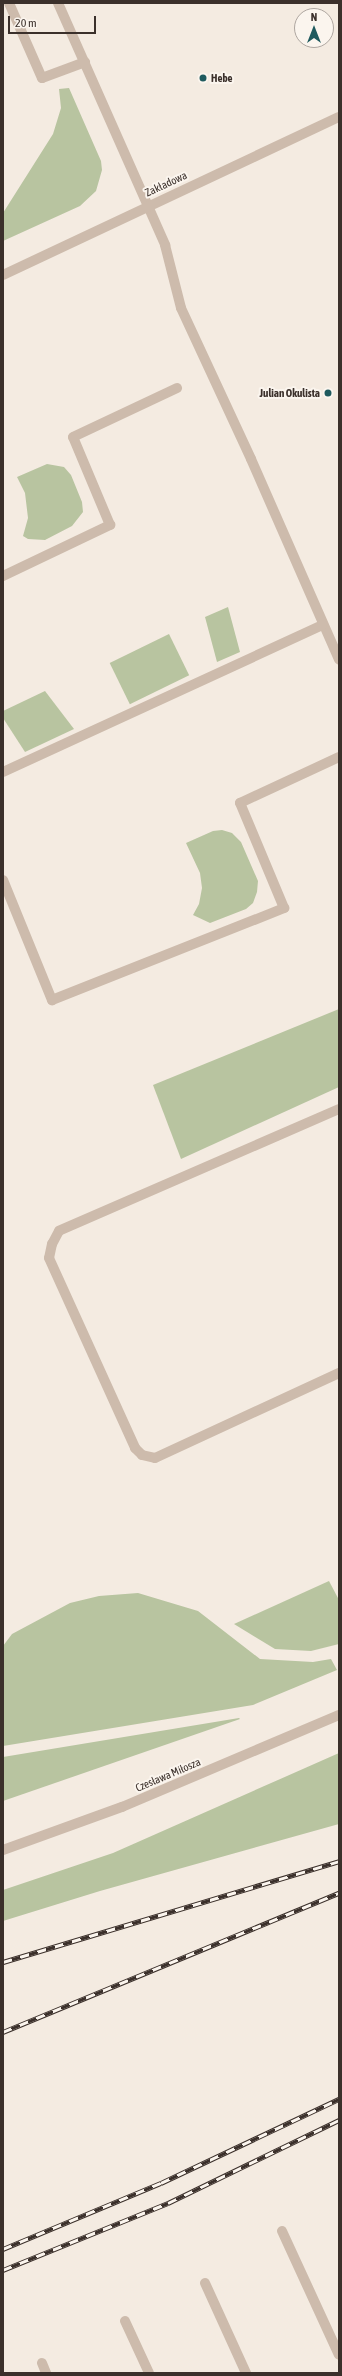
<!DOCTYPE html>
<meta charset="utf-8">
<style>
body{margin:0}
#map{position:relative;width:342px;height:2376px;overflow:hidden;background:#f4ebe1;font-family:"Asap Condensed",sans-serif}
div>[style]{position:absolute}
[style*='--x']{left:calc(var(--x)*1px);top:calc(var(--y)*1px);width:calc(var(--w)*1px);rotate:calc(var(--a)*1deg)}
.green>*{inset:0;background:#b8c4a0;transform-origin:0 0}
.lane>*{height:10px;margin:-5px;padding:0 5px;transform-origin:5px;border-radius:5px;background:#cdbbac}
.street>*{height:10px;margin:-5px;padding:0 5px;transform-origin:5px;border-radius:5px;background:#cdbbac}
.rail>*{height:4.5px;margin-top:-2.25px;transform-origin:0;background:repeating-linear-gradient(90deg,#fbf5ee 0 9px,#3b302b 0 18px);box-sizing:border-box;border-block:1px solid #3b302b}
.dots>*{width:11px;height:11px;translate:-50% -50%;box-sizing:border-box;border:2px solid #fbf5ee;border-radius:50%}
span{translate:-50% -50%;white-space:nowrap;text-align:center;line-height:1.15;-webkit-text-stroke:4px #fbf5ee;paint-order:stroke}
.poi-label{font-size:11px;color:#3b302b;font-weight:700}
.left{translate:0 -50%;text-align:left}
.right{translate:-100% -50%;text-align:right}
.street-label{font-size:11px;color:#3b302b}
.frame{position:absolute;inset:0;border:4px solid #3b302b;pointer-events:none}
.north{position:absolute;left:294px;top:8px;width:40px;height:40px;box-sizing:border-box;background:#fbf5ee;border:1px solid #aea6a0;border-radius:50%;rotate:0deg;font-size:11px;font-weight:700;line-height:16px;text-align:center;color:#3b302b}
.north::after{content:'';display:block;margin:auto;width:14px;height:18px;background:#1f5a5e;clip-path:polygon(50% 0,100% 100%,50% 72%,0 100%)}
.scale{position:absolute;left:8px;top:16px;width:88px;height:18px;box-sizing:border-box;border:2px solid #3b302b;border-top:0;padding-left:5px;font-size:12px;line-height:14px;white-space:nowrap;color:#3b302b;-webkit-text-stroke:3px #fbf5ee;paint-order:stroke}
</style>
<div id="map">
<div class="green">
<div style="clip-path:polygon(69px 88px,101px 161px,102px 170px,96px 191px,80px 206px,3px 241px,3px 213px,53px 134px,61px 108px,59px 89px)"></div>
<div style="clip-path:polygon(47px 464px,64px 467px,71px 475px,82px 502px,83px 512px,72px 526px,45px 540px,28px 539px,23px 536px,28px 518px,25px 493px,17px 477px)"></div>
<div style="clip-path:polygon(228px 607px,240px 652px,217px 662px,205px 617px)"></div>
<div style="left:169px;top:634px;width:46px;height:66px;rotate:64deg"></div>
<div style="clip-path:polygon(45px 691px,74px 729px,25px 752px,3px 718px,3px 711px)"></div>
<div style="clip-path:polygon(222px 830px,232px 833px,241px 842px,258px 881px,257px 892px,253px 903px,246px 909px,210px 923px,193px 915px,199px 904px,202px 888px,200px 873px,186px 843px,213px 831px)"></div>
<div style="clip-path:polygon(339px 1009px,339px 1087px,181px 1159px,153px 1085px)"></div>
<div style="clip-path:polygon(329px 1581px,339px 1600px,339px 1644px,311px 1651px,275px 1649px,234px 1624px)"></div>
<div style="clip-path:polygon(138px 1593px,198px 1611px,260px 1659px,313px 1662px,331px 1659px,337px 1670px,253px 1705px,3px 1746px,3px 1646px,12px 1634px,70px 1603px,99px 1596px)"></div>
<div style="clip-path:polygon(239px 1718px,240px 1719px,3px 1801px,3px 1757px)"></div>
<div style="clip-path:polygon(339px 1753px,339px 1824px,100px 1891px,3px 1921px,3px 1890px,113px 1853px)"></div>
</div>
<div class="lane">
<div style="--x:9;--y:3;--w:82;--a:66.3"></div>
<div style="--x:42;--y:78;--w:46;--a:-20.4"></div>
<div style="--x:58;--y:3;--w:265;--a:66.1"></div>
<div style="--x:165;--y:245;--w:65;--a:75.7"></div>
<div style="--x:181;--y:308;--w:166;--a:65.1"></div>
<div style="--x:251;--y:459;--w:219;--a:66.3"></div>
<div style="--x:3;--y:576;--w:119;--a:-25.5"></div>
<div style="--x:110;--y:525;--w:95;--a:-112.8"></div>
<div style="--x:73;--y:437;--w:115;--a:-25.2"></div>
<div style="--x:3;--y:772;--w:351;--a:-24.7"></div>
<div style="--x:3;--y:880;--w:130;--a:67.8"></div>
<div style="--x:52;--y:1000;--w:250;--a:-21.6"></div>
<div style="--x:284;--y:908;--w:114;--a:-112.7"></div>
<div style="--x:240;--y:803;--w:109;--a:-24.9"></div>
<div style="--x:339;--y:1109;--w:305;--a:156.5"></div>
<div style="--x:59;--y:1231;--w:15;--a:118"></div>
<div style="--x:52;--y:1244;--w:14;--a:102"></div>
<div style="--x:49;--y:1258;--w:209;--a:65.6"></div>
<div style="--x:135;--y:1448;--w:10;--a:45"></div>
<div style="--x:142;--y:1455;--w:13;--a:13"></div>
<div style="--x:155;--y:1458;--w:203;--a:-24.8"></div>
<div style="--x:282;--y:2231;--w:136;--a:65.3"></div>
<div style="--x:205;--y:2283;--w:99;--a:65.5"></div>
<div style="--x:125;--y:2321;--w:57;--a:65.2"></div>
<div style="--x:42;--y:2363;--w:11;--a:68"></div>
</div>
<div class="street">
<div style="--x:3;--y:275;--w:371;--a:-25.2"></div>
<div style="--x:3;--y:1850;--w:127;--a:-19.9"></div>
<div style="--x:122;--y:1807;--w:236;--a:-23"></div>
</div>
<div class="rail">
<div style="--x:3;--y:1962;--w:351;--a:-16.7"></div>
<div style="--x:3;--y:2032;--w:364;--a:-22.5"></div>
<div style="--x:3;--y:2249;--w:171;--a:-22.7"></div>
<div style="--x:161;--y:2183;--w:197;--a:-25.3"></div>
<div style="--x:3;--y:2270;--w:178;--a:-22.1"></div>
<div style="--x:168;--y:2203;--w:190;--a:-25.9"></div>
</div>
<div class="dots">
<div style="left:203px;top:78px;background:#1f5a5e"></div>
<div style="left:328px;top:393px;background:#1f5a5e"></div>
</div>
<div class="poi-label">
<span class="left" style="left:211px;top:78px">Hebe</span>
<span class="right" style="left:320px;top:393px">Julian Okulista</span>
</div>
<div class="street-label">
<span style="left:166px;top:184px;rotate:-25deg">Zakładowa</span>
<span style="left:168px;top:1775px;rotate:-23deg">Czesława Miłosza</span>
</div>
<div class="frame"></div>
<div class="north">N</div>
<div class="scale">20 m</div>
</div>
